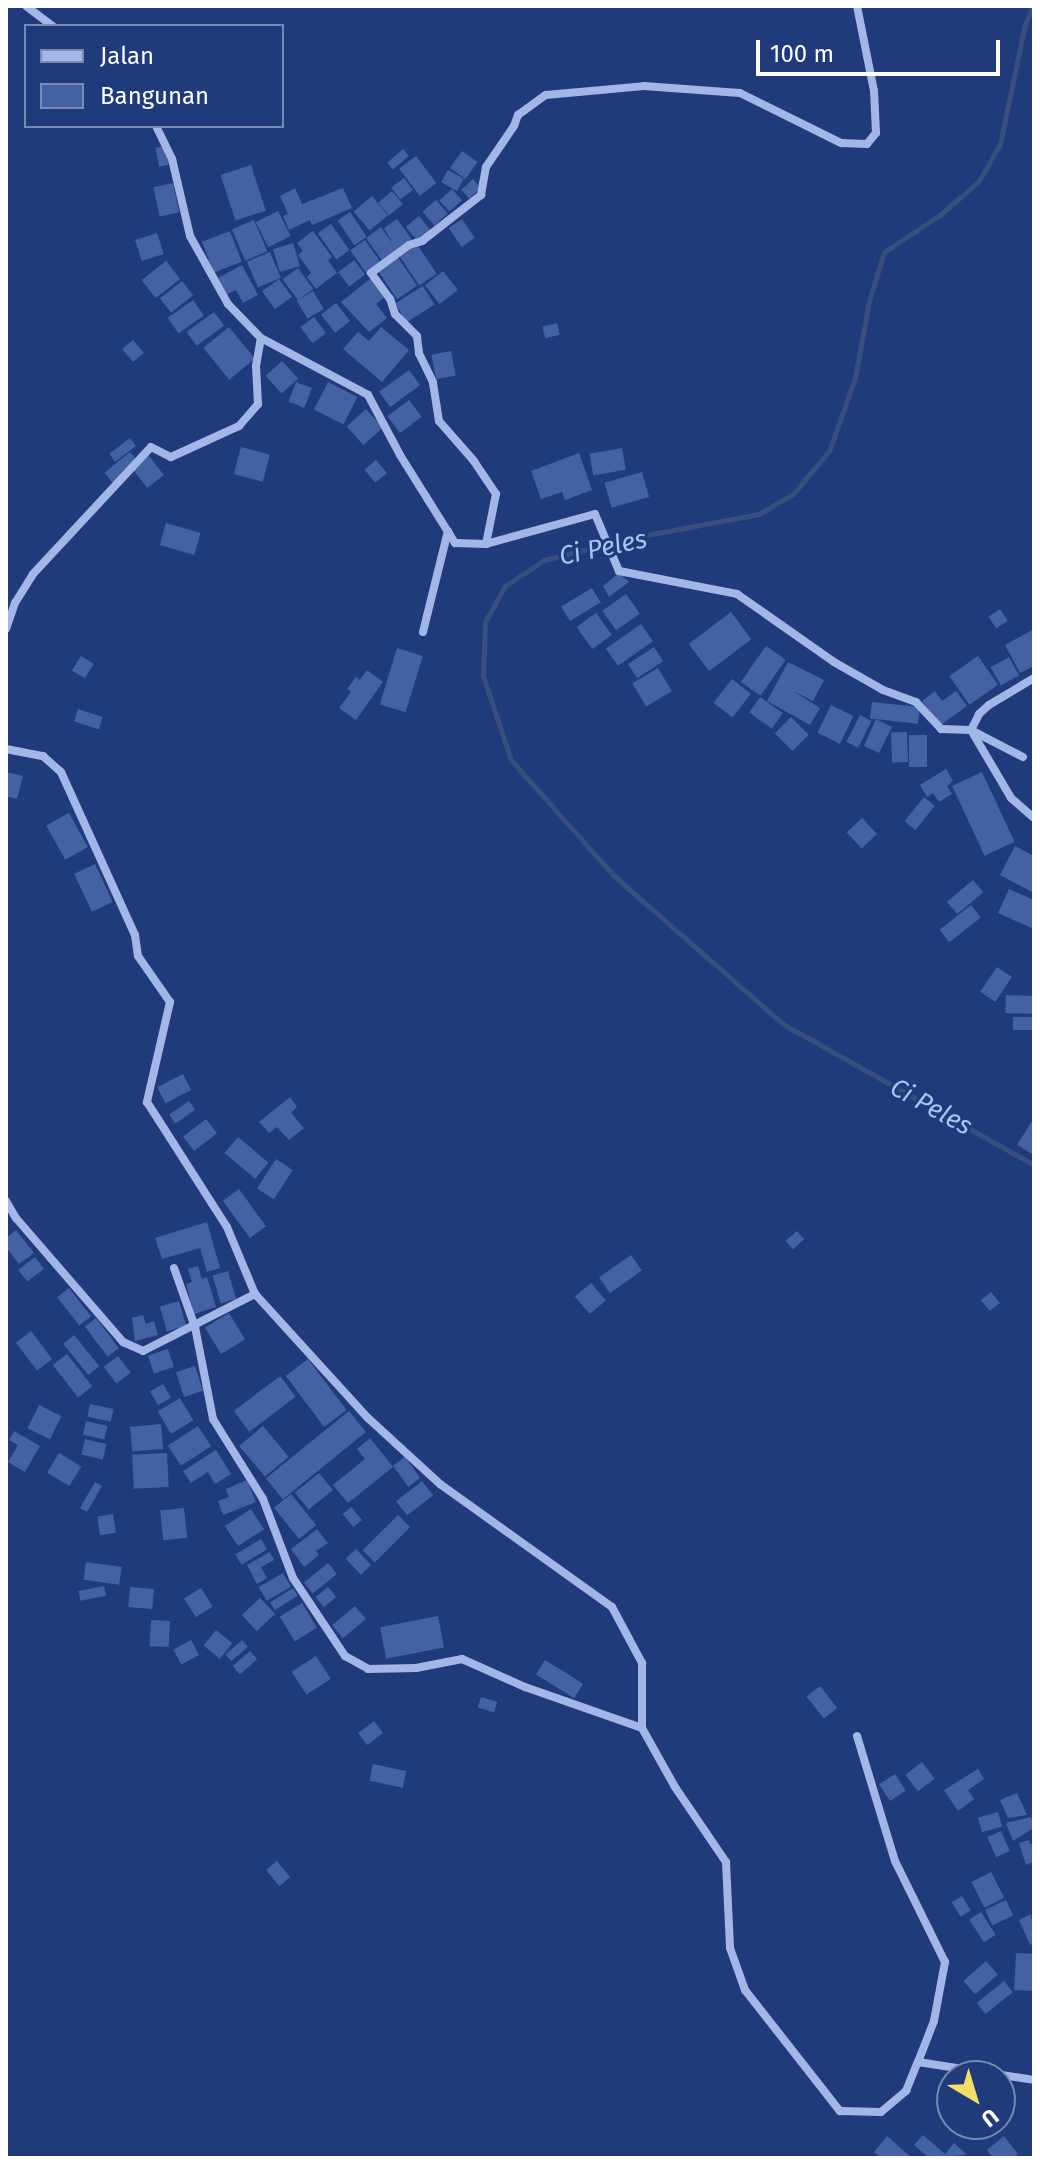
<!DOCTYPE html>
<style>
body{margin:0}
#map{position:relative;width:1040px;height:2164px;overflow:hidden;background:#1f3b7c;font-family:"Fira Sans",sans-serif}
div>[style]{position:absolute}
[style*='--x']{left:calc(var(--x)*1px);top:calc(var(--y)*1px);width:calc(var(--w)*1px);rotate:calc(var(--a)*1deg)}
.stream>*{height:5px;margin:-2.5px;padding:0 2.5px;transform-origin:2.5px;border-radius:2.5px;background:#394e7e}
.building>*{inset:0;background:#4461a3;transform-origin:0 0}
.minor>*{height:8px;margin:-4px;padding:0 4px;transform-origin:4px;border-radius:4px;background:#a2b7e7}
span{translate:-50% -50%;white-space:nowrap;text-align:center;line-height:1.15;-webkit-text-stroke:6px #1f3b7c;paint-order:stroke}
.water-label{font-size:26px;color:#adc2ee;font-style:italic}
.frame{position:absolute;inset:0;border:8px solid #fff;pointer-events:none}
.legend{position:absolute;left:24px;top:24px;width:260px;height:104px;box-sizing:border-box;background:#1f3b7c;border:2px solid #7989b0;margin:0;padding:10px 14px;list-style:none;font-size:24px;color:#fff}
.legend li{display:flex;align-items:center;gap:16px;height:40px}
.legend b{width:40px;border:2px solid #7989b0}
.north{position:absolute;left:936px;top:2060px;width:80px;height:80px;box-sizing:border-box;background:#1f3b7c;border:2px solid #7989b0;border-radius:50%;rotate:142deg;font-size:22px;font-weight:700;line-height:32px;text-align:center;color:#fff}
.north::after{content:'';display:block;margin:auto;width:28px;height:36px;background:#f4df62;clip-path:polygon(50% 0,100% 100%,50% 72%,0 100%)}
.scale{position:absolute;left:756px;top:40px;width:244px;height:36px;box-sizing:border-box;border:4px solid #fff;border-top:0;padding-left:10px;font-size:24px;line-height:28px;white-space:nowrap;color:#fff;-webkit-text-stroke:6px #1f3b7c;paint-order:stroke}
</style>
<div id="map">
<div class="stream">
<div style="--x:1033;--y:6;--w:20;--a:114"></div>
<div style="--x:1025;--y:24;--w:123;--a:101.8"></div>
<div style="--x:1000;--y:144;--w:43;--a:119.6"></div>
<div style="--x:979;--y:181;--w:52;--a:138.9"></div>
<div style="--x:940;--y:215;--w:67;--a:146.5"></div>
<div style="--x:884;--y:252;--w:51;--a:107"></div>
<div style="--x:869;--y:301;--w:78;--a:100.3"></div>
<div style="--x:855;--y:378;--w:77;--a:109.6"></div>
<div style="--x:829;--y:451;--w:56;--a:129.9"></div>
<div style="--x:793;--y:494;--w:39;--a:150"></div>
<div style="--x:759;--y:514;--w:125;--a:169.4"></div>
<div style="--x:636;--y:537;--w:95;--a:166"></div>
<div style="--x:544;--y:560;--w:47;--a:146.3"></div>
<div style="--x:505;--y:586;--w:41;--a:119.1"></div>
<div style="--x:485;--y:622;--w:54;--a:92.1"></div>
<div style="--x:483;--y:676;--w:89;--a:71.6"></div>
<div style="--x:511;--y:760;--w:154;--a:48.4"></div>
<div style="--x:613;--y:875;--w:226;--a:41.2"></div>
<div style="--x:783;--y:1024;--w:288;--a:29.3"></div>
</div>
<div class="building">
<div style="left:165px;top:146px;width:19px;height:10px;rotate:78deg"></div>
<div style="left:403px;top:149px;width:9px;height:21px;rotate:49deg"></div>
<div style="left:462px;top:151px;width:19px;height:21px;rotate:35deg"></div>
<div style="left:416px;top:156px;width:34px;height:21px;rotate:53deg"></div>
<div style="left:251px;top:165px;width:48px;height:32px;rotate:72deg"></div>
<div style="left:448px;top:170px;width:18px;height:14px;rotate:29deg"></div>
<div style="left:404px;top:178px;width:15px;height:16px;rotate:53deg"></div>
<div style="left:473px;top:179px;width:12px;height:16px;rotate:48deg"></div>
<div style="left:173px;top:183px;width:30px;height:20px;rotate:78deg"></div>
<div style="clip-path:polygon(295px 188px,302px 204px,343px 188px,352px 208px,312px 225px,310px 220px,289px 230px,283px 216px,288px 214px,280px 196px)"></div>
<div style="left:452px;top:189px;width:15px;height:17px;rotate:48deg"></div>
<div style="left:392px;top:191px;width:17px;height:18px;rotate:50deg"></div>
<div style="left:372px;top:196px;width:25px;height:24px;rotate:50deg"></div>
<div style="left:436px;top:200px;width:18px;height:18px;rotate:49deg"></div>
<div style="left:278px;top:211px;width:28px;height:25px;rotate:63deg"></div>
<div style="left:350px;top:212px;width:30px;height:15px;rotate:56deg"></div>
<div style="left:419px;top:216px;width:19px;height:17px;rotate:51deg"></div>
<div style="clip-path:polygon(397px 219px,413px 241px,383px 262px,366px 238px,381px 227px,393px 244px,384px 228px)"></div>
<div style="left:462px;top:219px;width:23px;height:16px;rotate:56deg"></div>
<div style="left:254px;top:220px;width:34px;height:24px;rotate:67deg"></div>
<div style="left:331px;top:224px;width:32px;height:16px;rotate:55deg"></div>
<div style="left:230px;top:231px;width:33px;height:30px;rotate:69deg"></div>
<div style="clip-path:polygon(313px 231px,332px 257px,328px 260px,337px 273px,316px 289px,307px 277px,311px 273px,298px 255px,303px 251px,297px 243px)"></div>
<div style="left:157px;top:233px;width:22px;height:23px;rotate:72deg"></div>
<div style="left:365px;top:240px;width:29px;height:18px;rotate:55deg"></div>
<div style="left:293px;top:243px;width:24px;height:21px;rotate:73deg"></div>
<div style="left:416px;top:243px;width:37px;height:21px;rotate:56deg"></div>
<div style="left:270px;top:252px;width:28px;height:25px;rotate:67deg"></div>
<div style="left:397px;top:256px;width:36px;height:24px;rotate:56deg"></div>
<div style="left:354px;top:260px;width:18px;height:20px;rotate:52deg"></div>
<div style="left:166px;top:261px;width:23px;height:31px;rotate:52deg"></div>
<div style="clip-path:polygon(242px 265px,258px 295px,243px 303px,236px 290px,227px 294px,218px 278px)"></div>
<div style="left:298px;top:268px;width:26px;height:19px;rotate:54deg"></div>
<div style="left:443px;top:271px;width:24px;height:23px;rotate:52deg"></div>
<div style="clip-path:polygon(371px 278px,385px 297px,376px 304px,387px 318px,369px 332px,341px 302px)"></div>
<div style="left:279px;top:279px;width:22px;height:21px;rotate:54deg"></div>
<div style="left:182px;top:281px;width:18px;height:28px;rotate:52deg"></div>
<div style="left:423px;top:286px;width:22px;height:33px;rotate:58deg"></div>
<div style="left:313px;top:291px;width:21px;height:19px;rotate:59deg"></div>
<div style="left:193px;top:300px;width:19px;height:31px;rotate:55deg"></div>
<div style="left:336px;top:303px;width:23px;height:19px;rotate:52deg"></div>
<div style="left:214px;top:312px;width:17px;height:34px;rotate:54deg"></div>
<div style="left:314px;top:317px;width:20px;height:17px;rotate:53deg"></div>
<div style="left:557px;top:323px;width:12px;height:15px;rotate:76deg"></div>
<div style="left:229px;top:327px;width:41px;height:33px;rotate:51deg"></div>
<div style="clip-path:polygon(381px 327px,409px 350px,382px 382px,343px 349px,358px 332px,369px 341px)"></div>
<div style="left:133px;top:340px;width:17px;height:14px;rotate:50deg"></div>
<div style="left:451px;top:351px;width:25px;height:20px;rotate:79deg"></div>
<div style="left:282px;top:361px;width:24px;height:22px;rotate:48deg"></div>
<div style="left:409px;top:370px;width:19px;height:37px;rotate:54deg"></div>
<div style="left:296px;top:382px;width:17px;height:21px;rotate:21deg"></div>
<div style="left:328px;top:382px;width:33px;height:31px;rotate:27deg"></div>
<div style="left:409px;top:400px;width:21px;height:27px;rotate:53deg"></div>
<div style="left:366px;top:409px;width:25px;height:26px;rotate:48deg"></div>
<div style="left:130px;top:438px;width:10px;height:26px;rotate:53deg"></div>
<div style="left:241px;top:447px;width:30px;height:28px;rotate:15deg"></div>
<div style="left:622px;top:448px;width:22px;height:33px;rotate:80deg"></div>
<div style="left:130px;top:452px;width:13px;height:33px;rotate:51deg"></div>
<div style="clip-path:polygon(579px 453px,592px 490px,565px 500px,562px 492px,541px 499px,531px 471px)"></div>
<div style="left:149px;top:456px;width:24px;height:21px;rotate:52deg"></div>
<div style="left:376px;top:460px;width:17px;height:15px;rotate:50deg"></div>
<div style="left:642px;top:472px;width:26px;height:39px;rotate:74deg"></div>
<div style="left:166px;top:523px;width:36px;height:23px;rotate:16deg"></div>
<div style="clip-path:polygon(619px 573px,629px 582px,609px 597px,603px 586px)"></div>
<div style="left:592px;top:588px;width:17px;height:36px;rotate:59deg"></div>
<div style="left:626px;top:594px;width:24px;height:29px;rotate:55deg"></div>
<div style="left:1000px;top:609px;width:14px;height:14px;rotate:56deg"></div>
<div style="left:731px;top:612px;width:34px;height:53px;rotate:53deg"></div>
<div style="left:596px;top:613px;width:27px;height:24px;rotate:54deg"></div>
<div style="left:641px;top:624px;width:21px;height:43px;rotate:55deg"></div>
<div style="clip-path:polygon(1034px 629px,1034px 666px,1020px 673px,1005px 645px)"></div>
<div style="left:766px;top:646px;width:24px;height:44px;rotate:35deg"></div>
<div style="left:654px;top:647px;width:17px;height:31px;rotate:57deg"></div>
<div style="left:397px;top:648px;width:27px;height:59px;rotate:17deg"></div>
<div style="left:81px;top:656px;width:15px;height:17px;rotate:32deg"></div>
<div style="left:978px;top:656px;width:35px;height:35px;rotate:55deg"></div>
<div style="left:1009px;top:657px;width:21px;height:21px;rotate:61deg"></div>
<div style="clip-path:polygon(788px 662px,824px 680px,813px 701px,793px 691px,820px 708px,810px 725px,767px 701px)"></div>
<div style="left:658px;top:668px;width:27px;height:30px;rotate:59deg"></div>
<div style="clip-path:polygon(367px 670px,383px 682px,356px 720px,339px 708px,351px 692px,347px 689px,356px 677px,360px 680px)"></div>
<div style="left:732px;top:679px;width:24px;height:30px;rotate:38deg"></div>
<div style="clip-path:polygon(935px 691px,942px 701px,956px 691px,967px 706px,941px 725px,922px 701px)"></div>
<div style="left:760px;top:697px;width:28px;height:19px;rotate:35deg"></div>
<div style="clip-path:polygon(872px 702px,920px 707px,918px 724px,876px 719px,892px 727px,879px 753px,864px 746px,876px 719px,870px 719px)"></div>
<div style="left:831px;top:705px;width:25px;height:31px;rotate:26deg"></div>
<div style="left:78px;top:709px;width:26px;height:13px;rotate:18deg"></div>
<div style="left:860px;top:715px;width:13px;height:30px;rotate:27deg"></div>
<div style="left:791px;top:717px;width:25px;height:23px;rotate:45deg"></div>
<div style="left:907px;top:732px;width:30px;height:16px;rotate:88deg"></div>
<div style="left:909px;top:735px;width:18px;height:32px"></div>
<div style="clip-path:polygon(946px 769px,953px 781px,947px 786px,952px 794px,939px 802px,933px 793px,927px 797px,920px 785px)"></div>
<div style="clip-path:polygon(6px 772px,23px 776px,17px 799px,6px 796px)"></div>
<div style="left:982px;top:772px;width:77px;height:33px;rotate:65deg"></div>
<div style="left:924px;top:797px;width:14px;height:31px;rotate:39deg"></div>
<div style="left:69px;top:813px;width:39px;height:26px;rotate:61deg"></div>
<div style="left:862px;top:818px;width:22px;height:21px;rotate:47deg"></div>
<div style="clip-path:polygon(1015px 846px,1034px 856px,1034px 893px,1000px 875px)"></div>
<div style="left:95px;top:864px;width:42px;height:23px;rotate:65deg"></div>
<div style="left:973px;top:880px;width:16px;height:34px;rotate:50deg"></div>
<div style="clip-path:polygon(1009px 889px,1034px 900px,1034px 929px,998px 913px)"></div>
<div style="left:971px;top:905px;width:16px;height:40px;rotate:52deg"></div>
<div style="left:997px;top:967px;width:18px;height:30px;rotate:34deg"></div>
<div style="left:1006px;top:995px;width:28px;height:18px;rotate:2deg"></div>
<div style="left:1013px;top:1017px;width:21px;height:13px"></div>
<div style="left:183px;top:1074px;width:18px;height:29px;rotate:63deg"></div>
<div style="clip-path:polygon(290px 1097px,297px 1107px,291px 1113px,304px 1128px,289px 1140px,277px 1127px,269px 1133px,259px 1122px)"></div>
<div style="left:189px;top:1101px;width:11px;height:24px;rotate:56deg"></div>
<div style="left:206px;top:1119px;width:18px;height:29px;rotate:52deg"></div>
<div style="clip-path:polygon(1032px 1121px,1034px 1123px,1034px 1155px,1017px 1145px)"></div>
<div style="left:238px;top:1137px;width:40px;height:21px;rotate:40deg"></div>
<div style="left:276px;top:1159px;width:20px;height:35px;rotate:33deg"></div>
<div style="left:239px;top:1189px;width:46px;height:20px;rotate:54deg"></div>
<div style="clip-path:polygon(207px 1222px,220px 1268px,207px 1272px,200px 1248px,162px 1259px,155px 1238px)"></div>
<div style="clip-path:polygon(16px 1230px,34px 1253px,19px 1264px,6px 1247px,6px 1238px)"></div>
<div style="left:797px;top:1231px;width:11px;height:15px;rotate:49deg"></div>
<div style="left:631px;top:1255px;width:19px;height:39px;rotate:55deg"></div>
<div style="left:35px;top:1257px;width:15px;height:21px;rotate:53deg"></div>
<div style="clip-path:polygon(198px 1266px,202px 1279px,207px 1277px,216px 1307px,194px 1314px,186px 1284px,192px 1282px,188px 1269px)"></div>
<div style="left:228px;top:1271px;width:29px;height:16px;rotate:74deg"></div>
<div style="left:591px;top:1283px;width:23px;height:21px;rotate:50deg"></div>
<div style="left:69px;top:1288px;width:36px;height:15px;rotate:52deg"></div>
<div style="left:991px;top:1292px;width:14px;height:13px;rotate:51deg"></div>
<div style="left:179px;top:1301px;width:26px;height:20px;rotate:74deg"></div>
<div style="left:229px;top:1313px;width:31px;height:28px;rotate:59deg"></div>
<div style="clip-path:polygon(143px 1315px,146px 1324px,154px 1321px,158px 1335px,135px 1341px,132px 1318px)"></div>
<div style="left:96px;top:1318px;width:38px;height:14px;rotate:53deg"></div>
<div style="left:31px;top:1331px;width:35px;height:19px;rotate:53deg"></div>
<div style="left:74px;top:1335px;width:40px;height:14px;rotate:51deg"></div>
<div style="left:168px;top:1349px;width:19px;height:21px;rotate:72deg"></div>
<div style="left:67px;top:1354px;width:41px;height:18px;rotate:52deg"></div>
<div style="left:118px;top:1356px;width:21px;height:18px;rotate:53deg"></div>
<div style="left:308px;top:1359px;width:64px;height:28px;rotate:53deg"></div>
<div style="left:195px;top:1366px;width:26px;height:20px;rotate:72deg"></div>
<div style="left:280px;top:1376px;width:26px;height:58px;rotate:53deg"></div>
<div style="left:163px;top:1384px;width:16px;height:15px;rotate:60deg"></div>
<div style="left:180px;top:1398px;width:26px;height:26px;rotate:59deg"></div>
<div style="left:90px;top:1404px;width:24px;height:13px;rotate:12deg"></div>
<div style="left:39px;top:1405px;width:25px;height:26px;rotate:26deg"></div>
<div style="left:349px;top:1411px;width:27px;height:107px;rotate:51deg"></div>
<div style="left:86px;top:1421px;width:22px;height:14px;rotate:13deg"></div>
<div style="left:161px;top:1424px;width:25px;height:31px;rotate:85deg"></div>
<div style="left:198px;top:1426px;width:24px;height:36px;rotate:57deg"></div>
<div style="left:263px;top:1426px;width:40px;height:31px;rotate:50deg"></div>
<div style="clip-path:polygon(14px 1431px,40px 1446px,25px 1472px,8px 1462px,18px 1445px,9px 1440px)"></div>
<div style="clip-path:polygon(370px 1438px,393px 1467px,348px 1503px,333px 1485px,365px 1459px,357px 1449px)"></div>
<div style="left:85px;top:1439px;width:22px;height:16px;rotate:13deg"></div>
<div style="clip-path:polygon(216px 1450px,231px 1474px,215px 1484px,208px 1472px,191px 1483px,183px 1471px)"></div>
<div style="left:59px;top:1453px;width:26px;height:23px;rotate:31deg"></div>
<div style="left:167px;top:1453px;width:34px;height:35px;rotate:87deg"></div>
<div style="left:405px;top:1457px;width:26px;height:15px;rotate:54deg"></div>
<div style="left:319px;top:1473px;width:22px;height:31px;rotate:51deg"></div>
<div style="clip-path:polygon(247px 1480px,256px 1502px,223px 1515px,218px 1501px,229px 1497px,226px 1489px)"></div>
<div style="left:422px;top:1481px;width:18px;height:33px;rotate:52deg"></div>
<div style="left:95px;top:1482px;width:8px;height:30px;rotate:30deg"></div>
<div style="left:291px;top:1494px;width:40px;height:22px;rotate:51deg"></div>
<div style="left:351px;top:1507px;width:17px;height:11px;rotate:50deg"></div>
<div style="left:184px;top:1508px;width:30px;height:24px;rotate:84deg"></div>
<div style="left:251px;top:1509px;width:24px;height:31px;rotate:57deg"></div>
<div style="left:113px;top:1514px;width:19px;height:16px;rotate:81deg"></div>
<div style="left:398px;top:1515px;width:17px;height:50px;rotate:45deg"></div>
<div style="clip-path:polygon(317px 1529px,328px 1543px,316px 1551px,319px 1555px,304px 1567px,291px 1549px)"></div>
<div style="left:261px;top:1539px;width:12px;height:30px;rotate:59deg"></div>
<div style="left:356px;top:1549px;width:22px;height:14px;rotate:47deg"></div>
<div style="clip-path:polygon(270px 1552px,274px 1560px,261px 1567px,267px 1578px,257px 1584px,247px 1565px)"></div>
<div style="left:86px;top:1562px;width:36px;height:18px;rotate:8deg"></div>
<div style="left:328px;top:1563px;width:14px;height:31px;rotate:51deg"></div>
<div style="left:283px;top:1573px;width:16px;height:28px;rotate:60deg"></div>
<div style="left:104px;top:1586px;width:10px;height:26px;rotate:79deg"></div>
<div style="left:130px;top:1587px;width:24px;height:20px;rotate:5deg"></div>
<div style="left:328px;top:1587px;width:13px;height:16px;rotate:51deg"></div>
<div style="left:201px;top:1588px;width:22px;height:20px;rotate:58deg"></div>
<div style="left:293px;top:1588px;width:9px;height:27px;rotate:58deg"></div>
<div style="left:260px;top:1598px;width:22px;height:25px;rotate:47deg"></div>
<div style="left:302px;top:1603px;width:29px;height:26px;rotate:59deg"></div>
<div style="left:355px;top:1606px;width:17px;height:30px;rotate:50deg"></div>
<div style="left:438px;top:1616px;width:32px;height:59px;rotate:79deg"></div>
<div style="left:151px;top:1620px;width:19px;height:26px;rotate:3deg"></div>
<div style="left:216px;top:1630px;width:21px;height:20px;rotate:39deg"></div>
<div style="left:191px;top:1640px;width:17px;height:20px;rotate:62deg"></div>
<div style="left:242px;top:1640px;width:9px;height:22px;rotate:49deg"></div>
<div style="left:250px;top:1651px;width:11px;height:23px;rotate:49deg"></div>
<div style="left:316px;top:1656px;width:27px;height:29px;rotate:57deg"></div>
<div style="left:545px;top:1660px;width:45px;height:17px;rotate:32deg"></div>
<div style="left:820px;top:1686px;width:28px;height:17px;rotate:52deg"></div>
<div style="left:481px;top:1697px;width:17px;height:11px;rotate:17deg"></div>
<div style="left:374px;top:1721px;width:15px;height:20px;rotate:53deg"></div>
<div style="left:922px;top:1762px;width:21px;height:21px;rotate:53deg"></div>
<div style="left:373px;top:1764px;width:34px;height:17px;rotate:12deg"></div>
<div style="clip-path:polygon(978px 1769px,984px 1779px,968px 1790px,974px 1799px,958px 1811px,944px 1790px)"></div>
<div style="left:895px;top:1774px;width:20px;height:19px;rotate:57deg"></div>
<div style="clip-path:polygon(1017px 1793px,1027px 1815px,1008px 1818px,1000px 1800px)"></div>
<div style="left:998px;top:1812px;width:15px;height:21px;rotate:74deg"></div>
<div style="clip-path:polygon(1031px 1817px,1034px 1828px,1013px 1841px,1006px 1823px)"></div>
<div style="left:1001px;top:1831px;width:22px;height:15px;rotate:66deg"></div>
<div style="clip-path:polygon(1029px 1840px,1030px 1844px,1034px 1843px,1034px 1862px,1026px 1865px,1019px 1843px)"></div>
<div style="left:277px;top:1861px;width:21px;height:14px;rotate:51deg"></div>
<div style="left:991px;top:1872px;width:29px;height:22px;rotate:63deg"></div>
<div style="left:962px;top:1896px;width:17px;height:12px;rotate:59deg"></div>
<div style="left:1006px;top:1900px;width:17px;height:23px;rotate:65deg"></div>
<div style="left:981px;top:1912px;width:27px;height:14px;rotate:57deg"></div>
<div style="clip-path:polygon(1031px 1914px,1034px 1943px,1030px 1945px,1019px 1920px)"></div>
<div style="left:1016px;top:1953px;width:18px;height:37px;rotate:3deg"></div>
<div style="left:986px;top:1961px;width:18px;height:30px;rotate:49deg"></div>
<div style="left:1004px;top:1981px;width:14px;height:35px;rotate:51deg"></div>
<div style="clip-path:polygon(923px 2135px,945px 2154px,954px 2143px,967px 2155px,929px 2158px,914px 2145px)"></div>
<div style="clip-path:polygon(887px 2136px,912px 2158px,881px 2158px,874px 2152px)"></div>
<div style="clip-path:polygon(1004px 2136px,1018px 2154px,1013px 2158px,993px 2158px,987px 2150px)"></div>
</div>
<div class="minor">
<div style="--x:26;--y:6;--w:34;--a:37"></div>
<div style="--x:156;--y:126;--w:37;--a:64"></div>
<div style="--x:172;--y:159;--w:79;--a:76.8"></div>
<div style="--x:190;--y:236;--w:78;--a:60.8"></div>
<div style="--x:228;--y:304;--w:47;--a:45.9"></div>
<div style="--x:261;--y:338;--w:121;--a:28"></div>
<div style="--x:368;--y:395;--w:68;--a:61.9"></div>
<div style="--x:400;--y:455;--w:104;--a:58"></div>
<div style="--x:455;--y:543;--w:31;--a:2"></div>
<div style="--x:486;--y:544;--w:113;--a:-15.4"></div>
<div style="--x:595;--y:514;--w:62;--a:67.2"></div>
<div style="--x:619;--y:571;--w:120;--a:11"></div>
<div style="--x:737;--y:594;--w:118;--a:35"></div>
<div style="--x:834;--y:662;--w:56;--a:29.7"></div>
<div style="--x:883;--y:690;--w:35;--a:20"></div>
<div style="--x:916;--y:702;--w:37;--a:47"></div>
<div style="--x:941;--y:729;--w:30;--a:2"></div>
<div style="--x:971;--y:730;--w:79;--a:59.5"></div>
<div style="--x:1011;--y:798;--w:30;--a:41"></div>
<div style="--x:486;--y:544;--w:51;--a:-78.7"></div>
<div style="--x:496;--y:494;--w:40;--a:-124"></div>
<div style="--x:474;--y:461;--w:53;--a:-131.2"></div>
<div style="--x:439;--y:421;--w:39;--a:-99"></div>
<div style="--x:433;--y:382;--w:32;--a:-116"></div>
<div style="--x:419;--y:353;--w:17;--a:-97"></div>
<div style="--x:417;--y:336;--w:31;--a:-135"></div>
<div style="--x:395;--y:314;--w:16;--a:-108"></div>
<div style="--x:390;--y:299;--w:32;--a:-126"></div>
<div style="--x:371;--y:273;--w:47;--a:-36.4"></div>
<div style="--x:409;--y:245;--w:14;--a:-17"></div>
<div style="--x:422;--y:241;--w:75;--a:-37.9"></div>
<div style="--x:481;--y:195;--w:28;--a:-80"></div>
<div style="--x:486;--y:167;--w:50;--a:-55.7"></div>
<div style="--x:514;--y:126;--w:12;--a:-70"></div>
<div style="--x:518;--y:115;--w:34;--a:-36"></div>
<div style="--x:546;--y:95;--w:98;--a:-5.2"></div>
<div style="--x:644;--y:86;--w:96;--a:4.2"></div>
<div style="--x:740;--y:93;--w:113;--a:26.3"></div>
<div style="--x:841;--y:143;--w:26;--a:2"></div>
<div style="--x:867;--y:144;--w:14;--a:-51"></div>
<div style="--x:876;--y:133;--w:42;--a:-92.7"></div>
<div style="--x:874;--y:91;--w:87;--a:-101.3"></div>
<div style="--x:6;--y:629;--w:28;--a:-71"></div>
<div style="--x:15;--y:603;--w:34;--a:-58"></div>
<div style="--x:33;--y:574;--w:173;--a:-47.1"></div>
<div style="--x:151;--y:447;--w:22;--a:27"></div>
<div style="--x:171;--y:457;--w:75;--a:-24.5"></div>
<div style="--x:239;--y:426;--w:29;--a:-49"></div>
<div style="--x:258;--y:404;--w:38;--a:-93"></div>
<div style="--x:256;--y:366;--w:28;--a:-80"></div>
<div style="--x:423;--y:632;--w:104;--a:-76.1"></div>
<div style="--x:6;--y:749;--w:38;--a:11"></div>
<div style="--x:43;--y:756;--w:24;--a:42"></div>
<div style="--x:61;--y:772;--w:179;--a:65.6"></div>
<div style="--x:135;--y:935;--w:21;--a:82"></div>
<div style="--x:138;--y:956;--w:56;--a:55.2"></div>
<div style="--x:170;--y:1002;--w:103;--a:103"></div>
<div style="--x:147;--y:1102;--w:148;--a:57.4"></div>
<div style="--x:227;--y:1227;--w:73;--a:67.3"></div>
<div style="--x:255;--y:1294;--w:168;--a:47.7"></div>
<div style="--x:368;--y:1418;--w:98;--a:42.5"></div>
<div style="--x:440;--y:1484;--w:211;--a:35.6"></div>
<div style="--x:612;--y:1607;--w:64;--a:61.8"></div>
<div style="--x:642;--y:1663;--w:65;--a:90"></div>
<div style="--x:642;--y:1728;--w:68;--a:60.8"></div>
<div style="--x:675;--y:1787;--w:91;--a:55.8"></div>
<div style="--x:726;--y:1862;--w:86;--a:87.3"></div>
<div style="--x:730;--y:1948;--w:45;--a:70.3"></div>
<div style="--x:745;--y:1990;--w:154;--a:51.9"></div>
<div style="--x:840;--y:2111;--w:41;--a:1.4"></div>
<div style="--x:881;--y:2112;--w:33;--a:-40"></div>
<div style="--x:906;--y:2091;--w:31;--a:-68"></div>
<div style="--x:918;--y:2062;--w:117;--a:8.8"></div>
<div style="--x:1023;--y:757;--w:59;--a:-152.6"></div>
<div style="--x:971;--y:730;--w:18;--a:-63"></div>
<div style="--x:979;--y:714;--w:13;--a:-42"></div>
<div style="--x:989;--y:705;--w:52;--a:-31"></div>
<div style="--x:6;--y:1201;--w:20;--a:60"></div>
<div style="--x:16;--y:1218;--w:164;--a:49.2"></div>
<div style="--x:123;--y:1342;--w:22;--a:24"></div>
<div style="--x:143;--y:1351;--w:126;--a:-27"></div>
<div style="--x:174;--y:1268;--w:63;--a:70.4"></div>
<div style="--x:195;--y:1327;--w:94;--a:78.9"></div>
<div style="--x:213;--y:1419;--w:94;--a:58"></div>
<div style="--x:263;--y:1499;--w:85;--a:69.2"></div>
<div style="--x:293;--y:1578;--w:94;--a:56.3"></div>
<div style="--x:345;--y:1656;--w:26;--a:29"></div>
<div style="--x:368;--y:1669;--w:48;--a:-1.2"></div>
<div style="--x:416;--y:1668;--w:47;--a:-11.1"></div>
<div style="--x:462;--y:1659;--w:69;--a:24"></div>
<div style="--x:525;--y:1687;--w:124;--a:19.3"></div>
<div style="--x:857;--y:1736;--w:131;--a:73.1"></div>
<div style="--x:895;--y:1861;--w:113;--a:63.7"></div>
<div style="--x:945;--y:1962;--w:60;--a:100.6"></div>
<div style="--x:934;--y:2021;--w:44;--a:111.3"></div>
</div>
<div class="water-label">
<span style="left:603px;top:548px;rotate:-12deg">Ci Peles</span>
<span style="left:931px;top:1107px;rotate:29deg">Ci Peles</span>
</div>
<div class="frame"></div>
<ul class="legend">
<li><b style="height:10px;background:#a2b7e7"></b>Jalan</li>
<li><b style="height:22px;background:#4461a3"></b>Bangunan</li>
</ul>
<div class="north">U</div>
<div class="scale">100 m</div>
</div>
